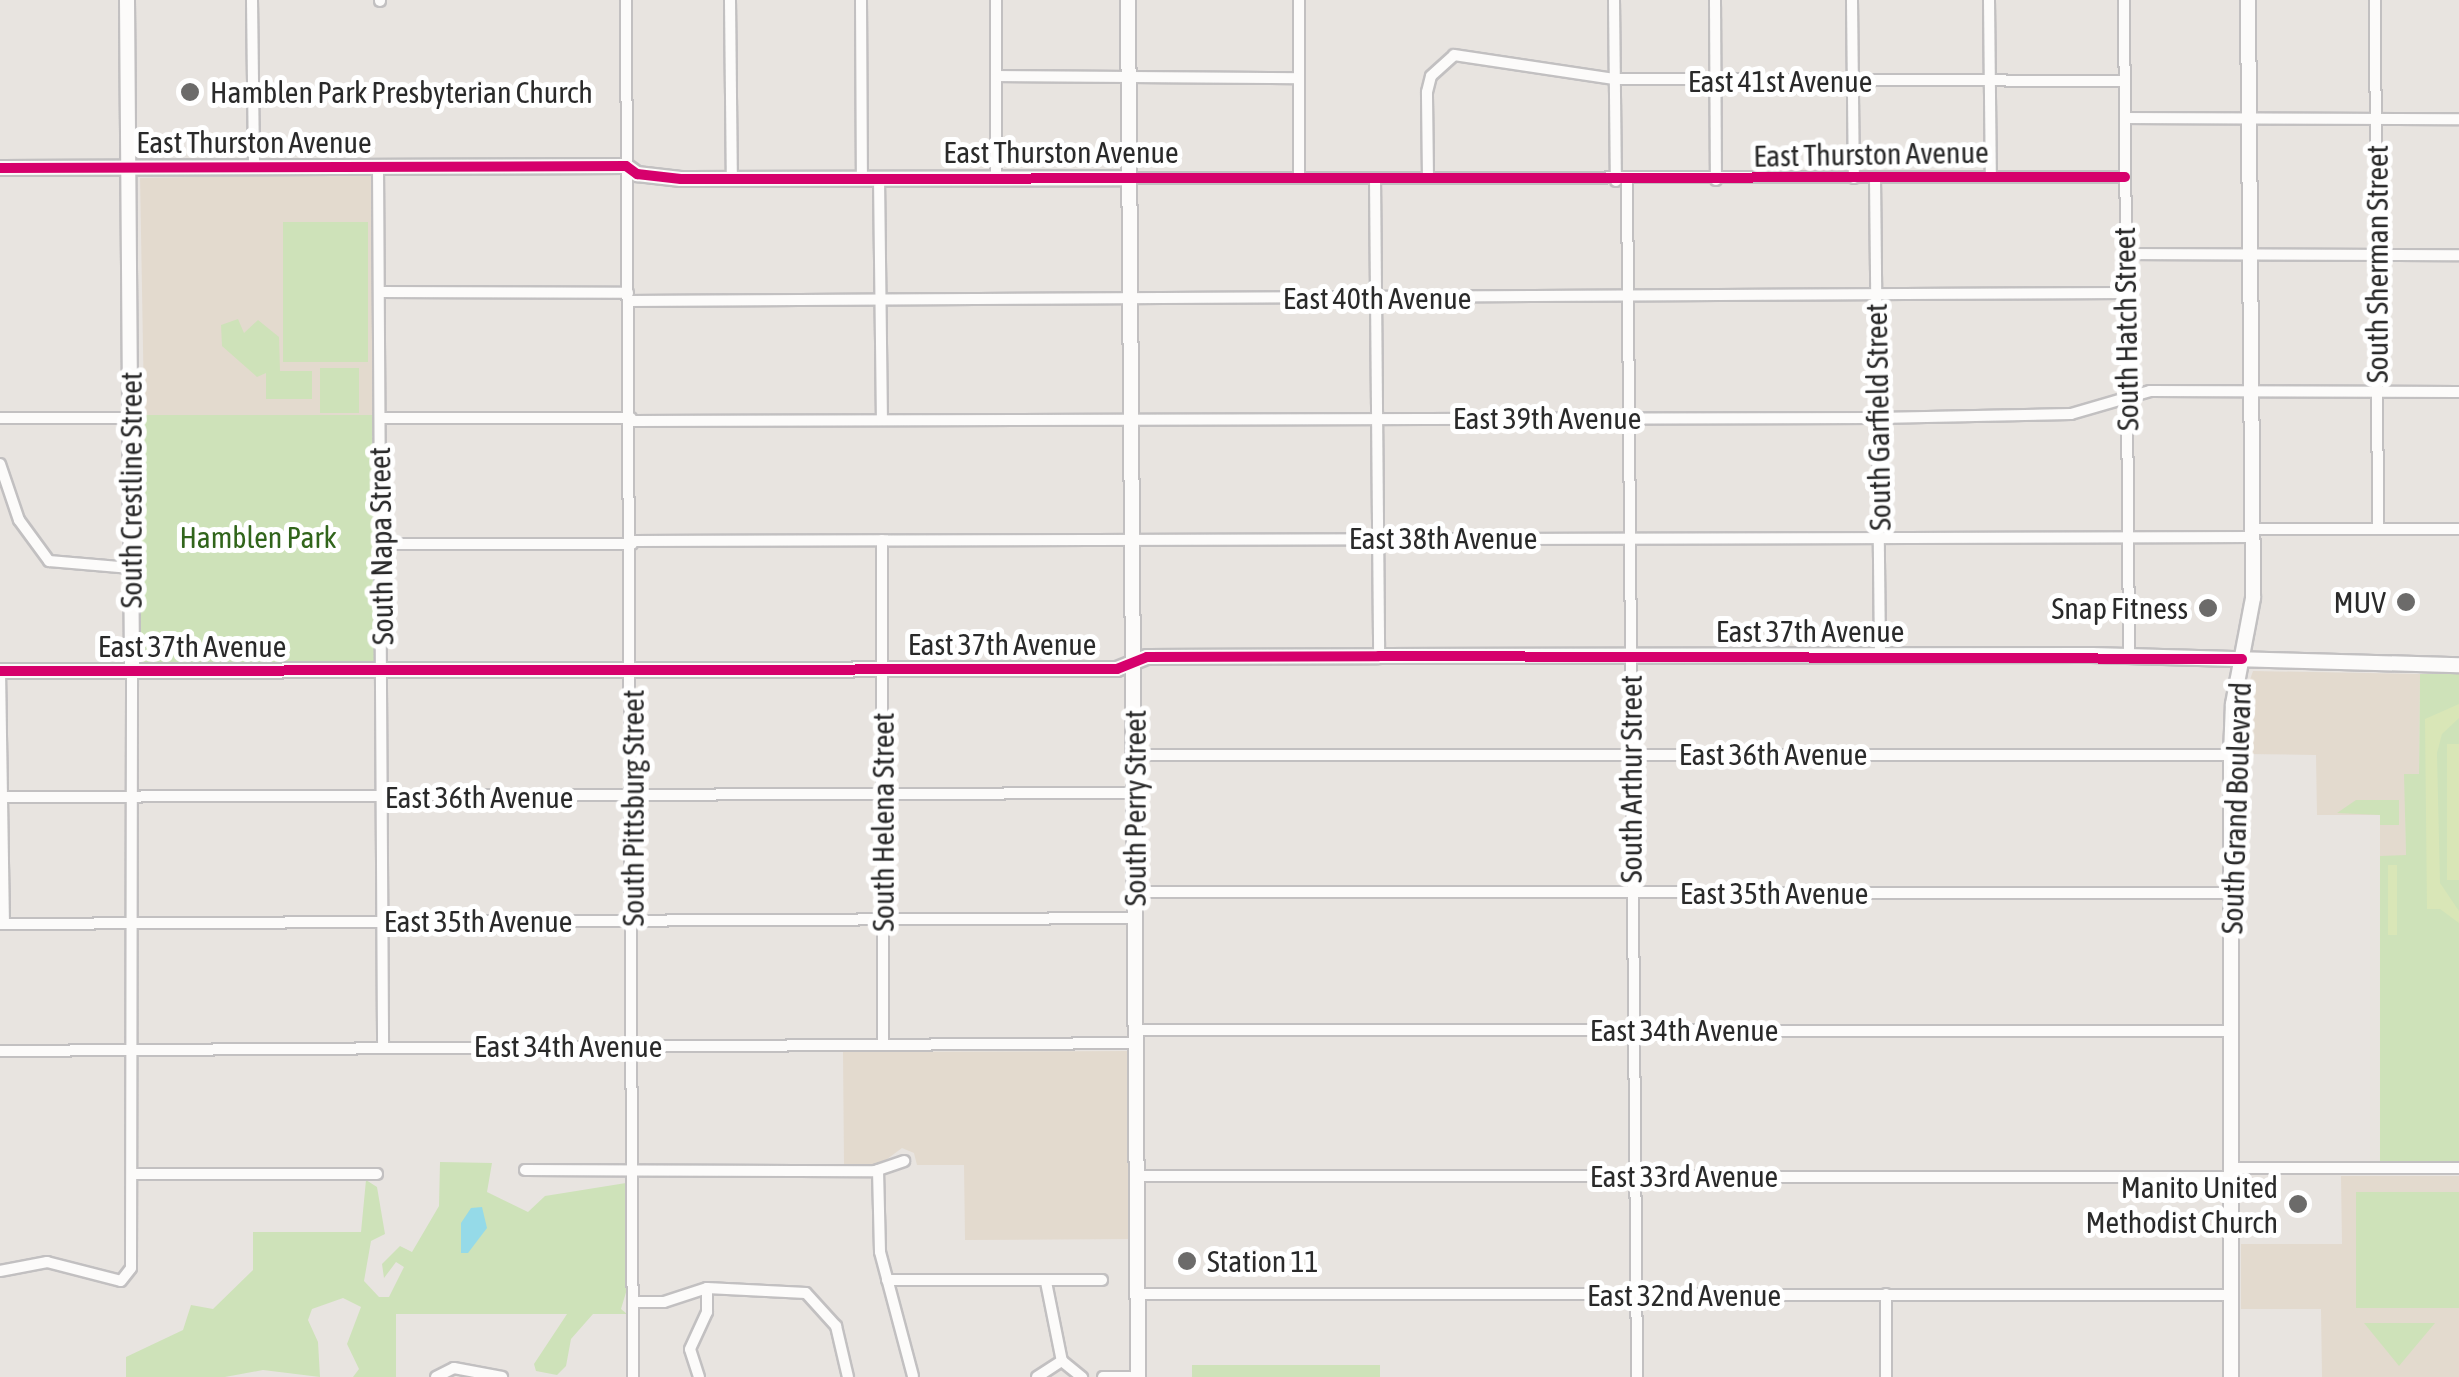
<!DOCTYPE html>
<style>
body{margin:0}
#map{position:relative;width:2459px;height:1377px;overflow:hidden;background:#e8e4e0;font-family:"Asap Condensed",sans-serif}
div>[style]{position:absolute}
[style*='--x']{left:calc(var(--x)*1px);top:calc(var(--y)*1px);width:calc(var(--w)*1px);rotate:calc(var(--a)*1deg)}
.education>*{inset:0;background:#e3dace;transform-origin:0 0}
.green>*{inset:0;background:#cee2b9;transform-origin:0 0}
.pitch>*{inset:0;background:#d9e6b7;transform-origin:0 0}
.water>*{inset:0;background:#95dae8}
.roads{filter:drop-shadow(2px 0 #c2c0c1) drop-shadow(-2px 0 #c2c0c1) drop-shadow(0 2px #c2c0c1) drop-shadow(0 -2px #c2c0c1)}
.street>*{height:10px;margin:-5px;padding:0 5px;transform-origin:5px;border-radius:5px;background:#fcfbfa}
.secondary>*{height:14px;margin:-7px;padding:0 7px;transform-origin:7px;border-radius:7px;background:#fcfbfa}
.cycleway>*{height:10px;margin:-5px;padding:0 5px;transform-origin:5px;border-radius:5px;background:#d6006c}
.dots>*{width:28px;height:28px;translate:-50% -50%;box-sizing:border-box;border:5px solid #fff;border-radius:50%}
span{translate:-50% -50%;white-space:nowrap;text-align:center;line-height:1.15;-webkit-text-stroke:10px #fff;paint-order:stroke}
.street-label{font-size:30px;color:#2a2a2a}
.poi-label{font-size:30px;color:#2a2a2a}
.left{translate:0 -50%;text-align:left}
.right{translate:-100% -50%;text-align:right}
.park-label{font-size:30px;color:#31651b}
</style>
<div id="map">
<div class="education">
<div style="left:371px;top:174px;width:241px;height:231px;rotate:89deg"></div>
<div style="clip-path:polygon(2253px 671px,2420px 674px,2419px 775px,2405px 775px,2406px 856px,2380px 856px,2380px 815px,2317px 815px,2316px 755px,2243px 754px,2245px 694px)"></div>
<div style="clip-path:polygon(1129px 1051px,1132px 1239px,965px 1240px,964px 1165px,917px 1165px,914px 1153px,902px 1148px,879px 1165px,844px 1165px,843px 1052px)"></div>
<div style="clip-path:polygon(2341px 1176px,2459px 1176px,2459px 1377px,2322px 1377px,2321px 1309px,2241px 1309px,2241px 1244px,2342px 1244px)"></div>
</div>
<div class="green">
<div style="left:368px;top:222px;width:140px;height:85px;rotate:90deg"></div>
<div style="clip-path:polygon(238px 319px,244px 333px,258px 320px,279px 337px,280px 371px,312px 371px,312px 399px,266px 399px,266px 373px,257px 377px,222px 346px,221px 325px)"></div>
<div style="left:320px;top:368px;width:39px;height:45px"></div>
<div style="left:139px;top:415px;width:236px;height:249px"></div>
<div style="clip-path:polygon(2420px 674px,2459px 674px,2459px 1162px,2380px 1162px,2380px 856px,2406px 855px,2404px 774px,2419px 774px)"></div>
<div style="clip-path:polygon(2356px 800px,2399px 800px,2399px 825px,2380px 825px,2380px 815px,2337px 813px)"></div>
<div style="clip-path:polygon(440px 1162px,492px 1163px,487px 1192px,528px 1212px,545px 1196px,626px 1183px,627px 1289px,621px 1309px,627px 1314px,593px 1314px,571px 1339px,566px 1366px,557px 1375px,536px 1371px,534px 1364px,567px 1314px,396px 1314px,396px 1377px,353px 1377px,359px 1369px,347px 1344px,361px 1307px,343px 1298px,312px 1309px,308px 1320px,318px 1342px,320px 1377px,263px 1370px,225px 1377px,126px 1377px,126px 1357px,183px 1330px,191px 1305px,213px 1309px,253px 1270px,253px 1232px,361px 1232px,366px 1180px,377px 1187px,385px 1234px,371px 1241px,364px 1281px,379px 1297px,389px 1297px,404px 1267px,396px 1262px,384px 1278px,382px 1264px,400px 1246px,412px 1252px,439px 1206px)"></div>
<div style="left:2356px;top:1192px;width:103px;height:116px"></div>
<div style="clip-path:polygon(2364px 1323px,2435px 1323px,2399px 1366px)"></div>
<div style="left:1192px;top:1365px;width:188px;height:12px"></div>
</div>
<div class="pitch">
<div style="clip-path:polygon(2459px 704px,2459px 718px,2442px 734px,2437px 753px,2440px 883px,2459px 911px,2459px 923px,2440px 909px,2427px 909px,2425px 719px)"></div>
<div style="left:2447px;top:744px;width:12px;height:136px"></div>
<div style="left:2388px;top:865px;width:9px;height:70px"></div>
</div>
<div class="water">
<div style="clip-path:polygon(482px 1207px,487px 1228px,468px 1253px,461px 1253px,461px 1223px,471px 1208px)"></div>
</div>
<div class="roads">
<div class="street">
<div style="--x:252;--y:0;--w:166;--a:89.3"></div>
<div style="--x:380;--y:0;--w:1;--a:90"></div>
<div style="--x:626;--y:0;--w:1377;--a:89.71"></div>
<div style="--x:730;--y:0;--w:179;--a:89.4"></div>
<div style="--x:861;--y:0;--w:178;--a:89.7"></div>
<div style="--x:996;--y:0;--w:179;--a:90"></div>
<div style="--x:1299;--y:0;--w:177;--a:90"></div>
<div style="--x:1614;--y:0;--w:181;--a:89.4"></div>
<div style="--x:1715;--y:0;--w:180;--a:89.7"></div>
<div style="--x:1852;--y:0;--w:178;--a:89.4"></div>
<div style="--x:1989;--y:0;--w:177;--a:89.4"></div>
<div style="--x:2124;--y:0;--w:658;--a:89.56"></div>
<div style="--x:2375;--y:0;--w:529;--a:89.68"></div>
<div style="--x:997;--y:76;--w:302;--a:0.4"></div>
<div style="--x:2125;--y:118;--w:334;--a:0.2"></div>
<div style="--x:378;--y:166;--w:881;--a:89.67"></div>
<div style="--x:879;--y:178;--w:241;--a:89.3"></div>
<div style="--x:1130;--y:178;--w:995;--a:-0.06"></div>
<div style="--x:1375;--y:178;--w:478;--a:89.5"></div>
<div style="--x:1428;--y:178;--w:86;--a:-90.7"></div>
<div style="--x:1427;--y:92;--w:16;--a:-76"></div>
<div style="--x:1431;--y:76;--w:31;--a:-42"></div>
<div style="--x:1454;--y:55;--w:162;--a:8.5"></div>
<div style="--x:1614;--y:79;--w:511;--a:0.22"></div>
<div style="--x:1875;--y:178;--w:478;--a:89.4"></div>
<div style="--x:1627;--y:181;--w:1196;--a:89.52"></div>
<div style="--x:2125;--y:254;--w:334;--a:0.2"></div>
<div style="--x:379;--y:292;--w:249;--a:0.2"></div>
<div style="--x:628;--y:301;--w:1498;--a:-0.31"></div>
<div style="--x:0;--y:418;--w:130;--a:0"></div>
<div style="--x:380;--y:418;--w:251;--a:0"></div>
<div style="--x:631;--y:421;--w:1246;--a:-0.14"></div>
<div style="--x:1877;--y:418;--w:194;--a:-1.2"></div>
<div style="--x:2071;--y:414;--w:82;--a:-16.2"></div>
<div style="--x:2150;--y:391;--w:309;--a:0.2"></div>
<div style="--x:0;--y:464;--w:59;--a:71.3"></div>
<div style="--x:19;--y:520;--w:51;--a:53.8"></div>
<div style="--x:49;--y:561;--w:82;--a:4.9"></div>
<div style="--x:2253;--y:529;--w:206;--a:0"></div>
<div style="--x:882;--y:540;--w:505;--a:89.89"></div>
<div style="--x:632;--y:541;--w:1621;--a:-0.14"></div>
<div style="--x:382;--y:544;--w:250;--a:0"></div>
<div style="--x:0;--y:671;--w:253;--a:89.1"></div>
<div style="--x:1135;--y:755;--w:1096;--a:0"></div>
<div style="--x:2;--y:797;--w:1133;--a:-0.2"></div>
<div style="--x:1136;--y:892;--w:1095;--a:0.05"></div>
<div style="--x:0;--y:924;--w:1136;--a:-0.3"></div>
<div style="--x:1137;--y:1030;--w:1094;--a:0.05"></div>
<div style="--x:0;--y:1051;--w:1137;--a:-0.4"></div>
<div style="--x:2231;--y:1168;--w:228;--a:0"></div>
<div style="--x:525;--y:1170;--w:350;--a:0.2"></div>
<div style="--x:875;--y:1171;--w:31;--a:-19"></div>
<div style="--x:878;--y:1170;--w:82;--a:88.6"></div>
<div style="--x:880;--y:1252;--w:128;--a:75.1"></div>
<div style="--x:134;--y:1174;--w:243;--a:0"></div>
<div style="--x:1137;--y:1176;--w:1094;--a:0.05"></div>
<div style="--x:0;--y:1271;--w:48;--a:-10.8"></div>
<div style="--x:47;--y:1262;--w:76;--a:14.4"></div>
<div style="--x:121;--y:1281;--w:16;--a:-52"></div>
<div style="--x:131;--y:1268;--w:597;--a:-89.9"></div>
<div style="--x:887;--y:1280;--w:215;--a:0"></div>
<div style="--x:1046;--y:1282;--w:81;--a:78.6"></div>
<div style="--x:1062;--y:1361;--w:26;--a:39"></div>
<div style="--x:1137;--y:1294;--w:1094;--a:0.05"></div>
<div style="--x:633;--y:1302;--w:31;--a:0"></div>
<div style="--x:664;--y:1302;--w:45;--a:-18"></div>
<div style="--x:707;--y:1288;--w:99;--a:2.9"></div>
<div style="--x:806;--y:1293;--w:45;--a:47.7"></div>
<div style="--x:836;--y:1326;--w:52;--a:76.8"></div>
<div style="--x:436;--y:1377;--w:20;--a:-27"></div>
<div style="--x:454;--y:1368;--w:49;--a:10.6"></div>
<div style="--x:699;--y:1377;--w:29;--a:-108"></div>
<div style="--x:690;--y:1349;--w:41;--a:-65.3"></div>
<div style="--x:707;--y:1312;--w:24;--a:-90"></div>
<div style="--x:1037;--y:1377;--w:30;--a:-33"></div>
<div style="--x:1103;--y:1377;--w:27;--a:0"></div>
<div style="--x:1886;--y:1377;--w:83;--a:-90"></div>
</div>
<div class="secondary">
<div style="--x:127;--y:0;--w:671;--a:89.57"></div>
<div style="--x:1128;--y:0;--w:1377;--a:89.58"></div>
<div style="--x:0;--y:168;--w:626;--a:-0.18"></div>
<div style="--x:626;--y:166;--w:14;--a:36"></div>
<div style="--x:637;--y:174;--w:44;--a:6.5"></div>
<div style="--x:681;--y:179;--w:449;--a:-0.1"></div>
<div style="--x:0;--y:671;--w:1117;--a:-0.1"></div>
<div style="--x:1117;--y:669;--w:32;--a:-22"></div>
<div style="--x:1147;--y:657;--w:232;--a:-0.2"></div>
<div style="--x:1379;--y:656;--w:713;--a:-0.08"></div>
<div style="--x:2092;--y:655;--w:367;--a:1.6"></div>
<div style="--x:2231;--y:1377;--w:622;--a:-90"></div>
<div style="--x:2231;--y:755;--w:51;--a:-87.8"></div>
<div style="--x:2233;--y:704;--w:108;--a:-79.3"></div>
<div style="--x:2253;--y:598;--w:598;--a:-90.48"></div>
</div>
</div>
<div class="cycleway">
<div style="--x:0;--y:168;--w:626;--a:-0.18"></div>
<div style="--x:626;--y:166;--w:14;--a:36"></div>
<div style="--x:637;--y:174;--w:44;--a:6.5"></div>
<div style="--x:681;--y:179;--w:1444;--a:-0.08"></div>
<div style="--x:0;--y:671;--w:1117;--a:-0.1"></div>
<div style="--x:1117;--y:669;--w:32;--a:-22"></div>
<div style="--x:1147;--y:657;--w:232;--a:-0.2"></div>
<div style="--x:1379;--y:656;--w:863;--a:0.2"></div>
</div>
<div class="dots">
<div style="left:190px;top:92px;background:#6c6b6a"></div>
<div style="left:2406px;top:602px;background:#6c6b6a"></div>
<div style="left:2208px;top:608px;background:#6c6b6a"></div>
<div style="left:2298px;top:1204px;background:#6c6b6a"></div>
<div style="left:1187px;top:1261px;background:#6c6b6a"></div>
</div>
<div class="street-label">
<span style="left:1780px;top:81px">East 41st Avenue</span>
<span style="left:254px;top:142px">East Thurston Avenue</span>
<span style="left:1061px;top:152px">East Thurston Avenue</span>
<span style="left:1871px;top:154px;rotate:-1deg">East Thurston Avenue</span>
<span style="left:2377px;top:264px;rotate:-90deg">South Sherman Street</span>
<span style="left:1377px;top:298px">East 40th Avenue</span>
<span style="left:2126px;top:329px;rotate:-91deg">South Hatch Street</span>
<span style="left:1878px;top:417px;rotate:-91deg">South Garfield Street</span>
<span style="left:1547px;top:418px">East 39th Avenue</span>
<span style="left:131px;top:490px;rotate:-90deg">South Crestline Street</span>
<span style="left:1443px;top:538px">East 38th Avenue</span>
<span style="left:381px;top:546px;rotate:-91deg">South Napa Street</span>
<span style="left:1810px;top:631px">East 37th Avenue</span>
<span style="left:1002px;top:644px">East 37th Avenue</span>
<span style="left:192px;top:646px">East 37th Avenue</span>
<span style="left:1773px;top:754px">East 36th Avenue</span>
<span style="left:1631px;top:779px;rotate:-90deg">South Arthur Street</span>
<span style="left:479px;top:797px">East 36th Avenue</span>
<span style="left:633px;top:808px;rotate:-90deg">South Pittsburg Street</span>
<span style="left:1135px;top:808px;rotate:-90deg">South Perry Street</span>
<span style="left:2236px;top:808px;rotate:-88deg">South Grand Boulevard</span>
<span style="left:883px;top:822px;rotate:-90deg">South Helena Street</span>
<span style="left:1774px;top:893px">East 35th Avenue</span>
<span style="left:478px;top:921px">East 35th Avenue</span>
<span style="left:1684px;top:1030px">East 34th Avenue</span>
<span style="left:568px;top:1046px">East 34th Avenue</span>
<span style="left:1684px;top:1176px">East 33rd Avenue</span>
<span style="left:1684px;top:1295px">East 32nd Avenue</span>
</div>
<div class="poi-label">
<span class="left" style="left:210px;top:92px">Hamblen Park Presbyterian Church</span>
<span class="right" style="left:2386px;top:602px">MUV</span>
<span class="right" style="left:2188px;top:608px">Snap Fitness</span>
<span class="right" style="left:2278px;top:1204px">Manito United<br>Methodist Church</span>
<span class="left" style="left:1207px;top:1261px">Station 11</span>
</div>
<div class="park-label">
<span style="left:258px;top:537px">Hamblen Park</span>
</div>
</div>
